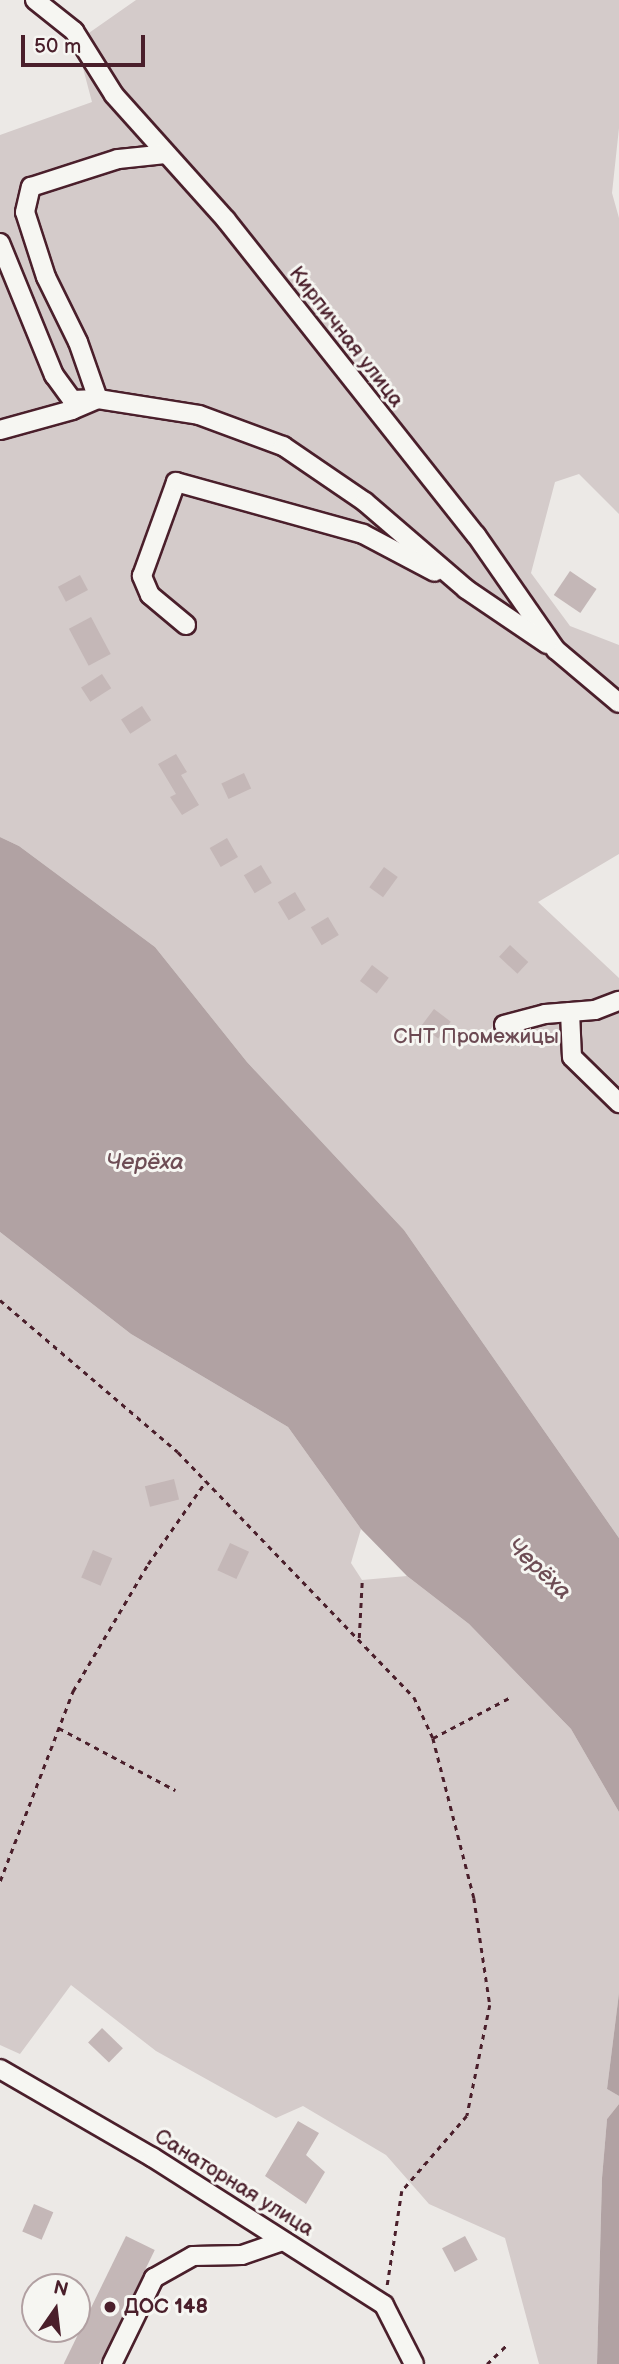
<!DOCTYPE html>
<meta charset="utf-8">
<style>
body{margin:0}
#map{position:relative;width:619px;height:2364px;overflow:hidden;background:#ece9e6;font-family:"Balsamiq Sans",sans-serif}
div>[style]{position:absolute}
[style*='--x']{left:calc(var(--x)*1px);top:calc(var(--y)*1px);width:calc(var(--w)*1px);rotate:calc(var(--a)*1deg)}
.green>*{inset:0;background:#d4cbca}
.water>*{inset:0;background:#b1a2a3}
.building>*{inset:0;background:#c4b7b7;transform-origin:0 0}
.path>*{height:2.5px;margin-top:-1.25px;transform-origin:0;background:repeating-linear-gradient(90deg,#4a1f2b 0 5px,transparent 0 10px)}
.roads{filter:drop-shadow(2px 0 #4a1f2b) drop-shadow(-2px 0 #4a1f2b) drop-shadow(0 2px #4a1f2b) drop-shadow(0 -2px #4a1f2b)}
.minor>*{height:18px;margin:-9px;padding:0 9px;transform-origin:9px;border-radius:9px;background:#f6f6f2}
.dots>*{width:19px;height:19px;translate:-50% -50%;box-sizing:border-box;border:4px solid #f6f6f2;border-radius:50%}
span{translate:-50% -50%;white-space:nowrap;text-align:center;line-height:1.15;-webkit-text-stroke:6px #f6f6f2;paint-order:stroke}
.street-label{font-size:21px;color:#4a1f2b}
.park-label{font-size:21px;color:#6c4a53}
.poi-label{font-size:21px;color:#4a1f2b;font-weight:700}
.left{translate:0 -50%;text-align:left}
.water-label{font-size:23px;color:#6e4d55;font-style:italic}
.north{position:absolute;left:21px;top:2273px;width:70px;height:70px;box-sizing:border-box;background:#f6f6f2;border:2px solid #b1a0a2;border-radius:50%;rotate:14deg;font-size:19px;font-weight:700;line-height:28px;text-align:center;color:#4a1f2b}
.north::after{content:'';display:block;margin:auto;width:24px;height:32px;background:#4a1f2b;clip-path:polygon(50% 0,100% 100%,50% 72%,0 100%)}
.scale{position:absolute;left:21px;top:35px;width:124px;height:32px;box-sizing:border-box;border:4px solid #4a1f2b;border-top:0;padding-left:9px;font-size:21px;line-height:24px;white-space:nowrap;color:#4a1f2b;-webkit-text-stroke:5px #f6f6f2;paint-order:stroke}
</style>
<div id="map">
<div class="green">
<div style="clip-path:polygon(136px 0,619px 0,619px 128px,612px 193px,619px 218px,619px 514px,579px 474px,555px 482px,531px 573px,570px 626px,619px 645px,619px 854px,538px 902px,619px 978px,619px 1538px,404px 1230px,247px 1062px,155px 947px,19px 846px,0 837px,0 135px,92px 102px,76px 42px)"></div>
<div style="clip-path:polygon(0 1232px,131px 1334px,288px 1427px,361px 1529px,351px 1563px,362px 1580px,407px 1576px,469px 1624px,571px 1729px,619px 1812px,619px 1993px,607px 2089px,619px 2096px,619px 2104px,607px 2119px,602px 2178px,597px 2364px,539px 2364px,505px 2238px,429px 2204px,386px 2155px,303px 2106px,276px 2118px,156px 2051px,71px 1985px,20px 2054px,0 2045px)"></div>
</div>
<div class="water">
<div style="clip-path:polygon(0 837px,19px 846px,155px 947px,247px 1062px,404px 1230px,619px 1538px,619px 1812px,571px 1729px,469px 1624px,407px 1576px,361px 1529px,288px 1427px,131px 1334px,0 1232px)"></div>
<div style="clip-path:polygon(619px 1993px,619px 2096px,607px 2089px)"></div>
<div style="clip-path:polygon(619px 2104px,619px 2364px,597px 2364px,602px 2178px,607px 2119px)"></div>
</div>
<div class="building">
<div style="left:570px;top:571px;width:32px;height:29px;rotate:34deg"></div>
<div style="left:80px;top:575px;width:17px;height:25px;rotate:62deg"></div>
<div style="left:91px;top:617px;width:42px;height:25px;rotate:62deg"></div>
<div style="left:102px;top:674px;width:17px;height:25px;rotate:57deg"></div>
<div style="left:142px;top:706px;width:17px;height:25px;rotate:57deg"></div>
<div style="clip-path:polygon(176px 754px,187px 772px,181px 775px,199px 805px,182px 815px,170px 797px,176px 794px,158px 764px)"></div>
<div style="left:244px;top:773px;width:17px;height:25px;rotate:65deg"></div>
<div style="left:227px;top:838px;width:22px;height:20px;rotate:60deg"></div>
<div style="left:261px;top:865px;width:21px;height:20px;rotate:59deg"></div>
<div style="left:384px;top:867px;width:17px;height:25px;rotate:36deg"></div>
<div style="left:295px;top:892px;width:21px;height:20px;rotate:59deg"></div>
<div style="left:328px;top:917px;width:21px;height:20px;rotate:59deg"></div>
<div style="left:510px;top:945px;width:25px;height:16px;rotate:43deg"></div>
<div style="left:372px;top:965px;width:21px;height:20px;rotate:37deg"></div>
<div style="left:434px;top:1009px;width:21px;height:21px;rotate:37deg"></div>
<div style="left:174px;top:1479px;width:21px;height:30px;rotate:76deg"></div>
<div style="left:230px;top:1543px;width:21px;height:30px;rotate:25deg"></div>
<div style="left:93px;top:1550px;width:21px;height:30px;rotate:23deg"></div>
<div style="left:102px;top:2028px;width:29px;height:20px;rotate:44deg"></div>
<div style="clip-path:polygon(298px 2121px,319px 2133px,306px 2155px,325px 2172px,306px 2204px,265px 2176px)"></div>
<div style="left:34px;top:2204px;width:21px;height:30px;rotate:23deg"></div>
<div style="left:126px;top:2236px;width:32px;height:142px;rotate:26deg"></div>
<div style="left:465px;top:2236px;width:27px;height:26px;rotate:62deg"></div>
</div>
<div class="path">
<div style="--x:0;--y:1300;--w:234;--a:40.5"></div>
<div style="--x:178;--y:1452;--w:340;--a:46.1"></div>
<div style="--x:414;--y:1697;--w:45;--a:65.1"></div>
<div style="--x:433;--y:1738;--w:165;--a:75.6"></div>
<div style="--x:474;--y:1898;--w:108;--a:81.5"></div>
<div style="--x:490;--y:2005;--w:113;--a:101.7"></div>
<div style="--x:467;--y:2116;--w:99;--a:130.9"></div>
<div style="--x:402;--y:2191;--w:98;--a:98.8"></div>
<div style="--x:359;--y:1638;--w:58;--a:-87"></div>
<div style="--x:59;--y:1728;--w:132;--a:28.1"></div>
<div style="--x:433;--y:1738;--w:86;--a:-27.8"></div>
<div style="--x:0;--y:1881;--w:204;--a:-69"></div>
<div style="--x:73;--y:1691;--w:147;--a:-59.4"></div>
<div style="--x:148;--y:1564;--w:101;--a:-55.1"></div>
<div style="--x:487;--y:2364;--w:30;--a:-44"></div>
</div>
<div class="roads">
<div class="minor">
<div style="--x:35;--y:0;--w:50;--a:38.5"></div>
<div style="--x:74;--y:31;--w:75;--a:58"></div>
<div style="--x:114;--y:95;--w:168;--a:48.1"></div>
<div style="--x:226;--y:220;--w:402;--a:51.6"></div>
<div style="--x:476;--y:535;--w:140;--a:55.2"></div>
<div style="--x:556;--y:650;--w:82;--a:40.1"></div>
<div style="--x:0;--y:243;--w:143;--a:67.8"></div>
<div style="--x:54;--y:375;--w:31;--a:54"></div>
<div style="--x:72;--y:400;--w:26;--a:-2"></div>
<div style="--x:98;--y:399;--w:60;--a:-109.3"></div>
<div style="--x:78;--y:342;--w:72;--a:-116.2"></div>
<div style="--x:46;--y:277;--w:68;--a:-107.9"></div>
<div style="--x:25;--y:212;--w:26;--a:-77"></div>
<div style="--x:31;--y:187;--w:91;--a:-17.8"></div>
<div style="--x:118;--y:159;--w:48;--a:-5.9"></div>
<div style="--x:0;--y:430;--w:75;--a:-15.5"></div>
<div style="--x:72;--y:410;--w:28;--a:-23"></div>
<div style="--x:98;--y:399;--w:102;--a:9"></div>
<div style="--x:199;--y:415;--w:90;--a:20.3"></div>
<div style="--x:283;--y:446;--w:99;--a:34.3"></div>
<div style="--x:365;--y:502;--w:133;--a:40.7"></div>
<div style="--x:466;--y:589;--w:98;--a:34.2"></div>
<div style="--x:186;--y:625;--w:47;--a:-140.2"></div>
<div style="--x:150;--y:595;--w:21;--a:-113"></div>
<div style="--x:142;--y:576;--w:100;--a:-70.1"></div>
<div style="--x:176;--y:482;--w:194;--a:15.5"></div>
<div style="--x:363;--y:534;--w:81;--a:27.8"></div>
<div style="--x:570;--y:1012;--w:45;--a:87.5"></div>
<div style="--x:572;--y:1057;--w:66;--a:44.4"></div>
<div style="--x:504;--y:1025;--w:42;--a:-15"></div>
<div style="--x:545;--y:1014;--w:50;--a:-4.6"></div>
<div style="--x:595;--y:1010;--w:26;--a:-21"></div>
<div style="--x:0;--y:2069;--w:176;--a:30.1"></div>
<div style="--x:152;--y:2157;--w:275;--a:32.5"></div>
<div style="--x:384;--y:2305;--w:66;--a:63"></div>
<div style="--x:112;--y:2364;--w:96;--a:-64"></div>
<div style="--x:154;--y:2278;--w:45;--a:-29.4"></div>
<div style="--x:193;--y:2256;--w:49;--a:-1.2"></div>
<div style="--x:242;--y:2255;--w:43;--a:-18.9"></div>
</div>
</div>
<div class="dots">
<div style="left:110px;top:2307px;background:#4a1f2b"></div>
</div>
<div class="street-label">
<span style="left:346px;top:337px;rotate:52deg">Кирпичная улица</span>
<span style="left:234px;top:2183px;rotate:32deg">Санаторная улица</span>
</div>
<div class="park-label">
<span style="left:476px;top:1037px">СНТ Промежицы</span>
</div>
<div class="poi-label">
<span class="left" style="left:124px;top:2307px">ДОС 148</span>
</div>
<div class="water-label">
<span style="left:145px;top:1162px">Черёха</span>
<span style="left:539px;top:1569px;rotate:43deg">Черёха</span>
</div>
<div class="north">N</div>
<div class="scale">50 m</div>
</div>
